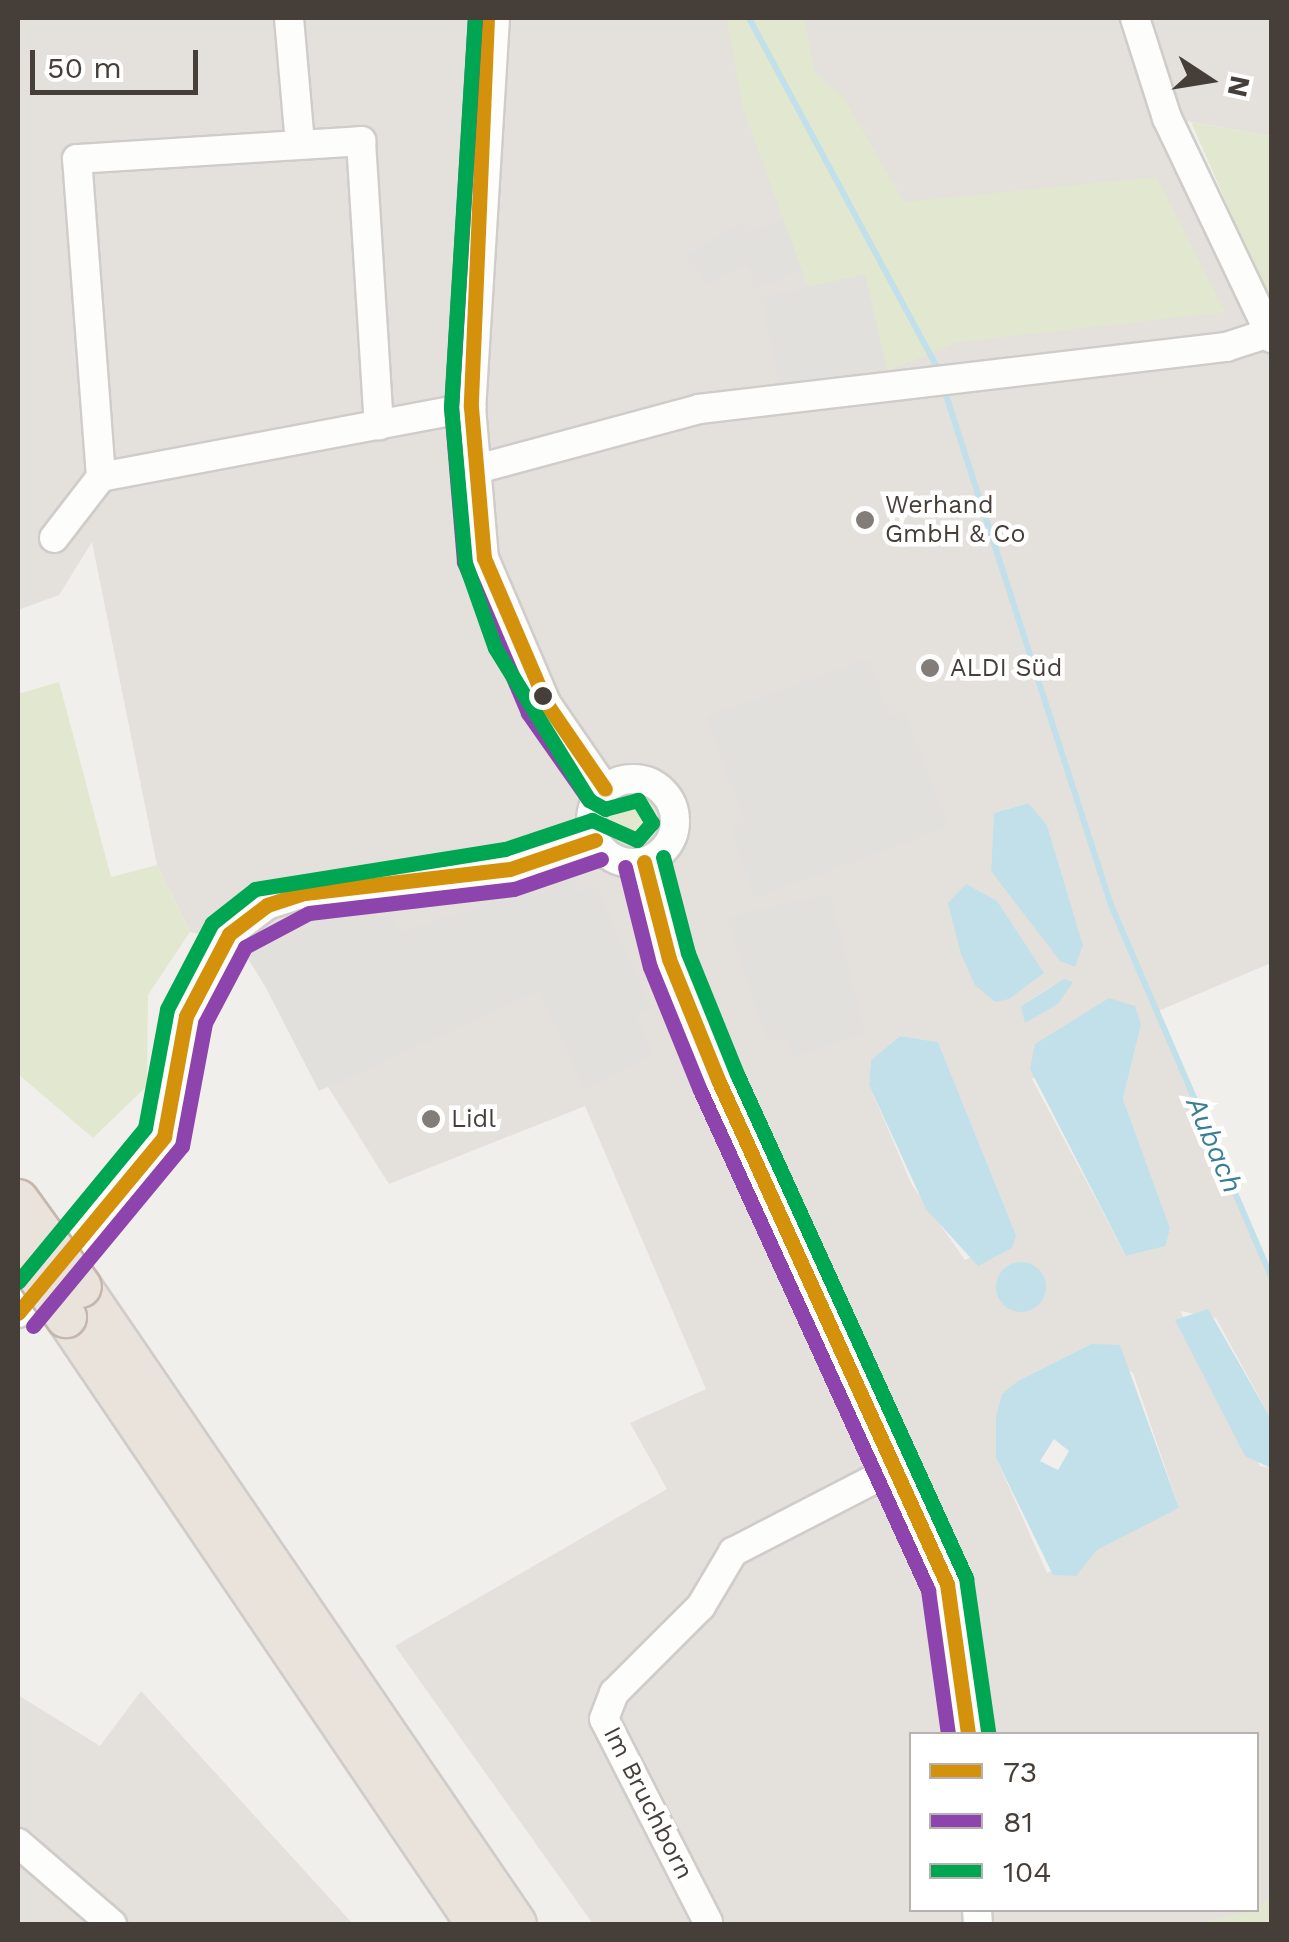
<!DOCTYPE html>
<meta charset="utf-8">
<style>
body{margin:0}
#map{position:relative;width:1289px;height:1942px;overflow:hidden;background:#f1efec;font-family:"Work Sans",sans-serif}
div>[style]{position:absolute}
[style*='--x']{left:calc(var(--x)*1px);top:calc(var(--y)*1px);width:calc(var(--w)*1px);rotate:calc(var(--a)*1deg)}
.residential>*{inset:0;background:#e4e0db}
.green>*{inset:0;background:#e2e8cf}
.round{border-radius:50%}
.parking>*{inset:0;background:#e2e0dd;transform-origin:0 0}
.water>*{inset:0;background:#c2e0e9}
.stream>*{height:6px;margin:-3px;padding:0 3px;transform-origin:3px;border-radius:3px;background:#c2e0e9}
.roads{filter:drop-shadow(2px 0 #cfccca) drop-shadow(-2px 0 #cfccca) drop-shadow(0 2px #cfccca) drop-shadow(0 -2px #cfccca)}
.minor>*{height:28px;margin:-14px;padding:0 14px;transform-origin:14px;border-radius:14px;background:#fdfdfc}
.minor>.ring{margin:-14px;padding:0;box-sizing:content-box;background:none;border:28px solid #fdfdfc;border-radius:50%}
.highway>*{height:40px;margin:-20px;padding:0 20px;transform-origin:20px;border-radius:20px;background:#eae3dc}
.bridges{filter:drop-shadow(2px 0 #c5b7ab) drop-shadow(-2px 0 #c5b7ab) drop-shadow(0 2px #c5b7ab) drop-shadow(0 -2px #c5b7ab)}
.highway-bridge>*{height:40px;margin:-20px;padding:0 20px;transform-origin:20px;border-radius:20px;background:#eae3dc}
.bus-1>*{height:15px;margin:-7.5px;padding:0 7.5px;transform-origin:7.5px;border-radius:7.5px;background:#d4910b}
.bus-2>*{height:15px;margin:-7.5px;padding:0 7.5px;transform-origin:7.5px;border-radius:7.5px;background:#8e44ad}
.bus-3>*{height:15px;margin:-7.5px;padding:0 7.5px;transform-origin:7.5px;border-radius:7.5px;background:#00a651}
.dots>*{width:28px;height:28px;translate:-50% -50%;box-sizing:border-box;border:5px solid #fff;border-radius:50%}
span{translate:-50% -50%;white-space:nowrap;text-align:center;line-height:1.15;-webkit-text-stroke:9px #fff;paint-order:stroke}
.poi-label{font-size:25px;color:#463f39}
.left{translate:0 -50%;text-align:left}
.street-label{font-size:25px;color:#463f39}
.water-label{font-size:28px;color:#3a7e96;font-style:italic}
.frame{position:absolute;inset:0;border:20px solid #463f39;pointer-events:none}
.legend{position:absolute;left:909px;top:1732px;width:350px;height:180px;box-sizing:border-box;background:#fff;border:2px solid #b5b2b0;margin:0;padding:12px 18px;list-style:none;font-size:30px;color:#463f39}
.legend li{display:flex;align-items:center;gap:20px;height:50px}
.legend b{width:50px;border:2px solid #b5b2b0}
.north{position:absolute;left:1159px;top:30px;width:100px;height:100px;-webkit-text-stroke:8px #fff;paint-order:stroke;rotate:102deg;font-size:28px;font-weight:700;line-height:40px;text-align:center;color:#463f39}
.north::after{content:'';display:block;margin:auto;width:35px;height:45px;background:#463f39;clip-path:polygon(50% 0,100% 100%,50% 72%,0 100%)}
.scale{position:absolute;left:30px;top:50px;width:168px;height:45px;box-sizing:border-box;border:5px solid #463f39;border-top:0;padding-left:12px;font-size:30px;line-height:35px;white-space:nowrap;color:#463f39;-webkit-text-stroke:8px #fff;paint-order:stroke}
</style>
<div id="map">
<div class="residential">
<div style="clip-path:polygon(evenodd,18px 18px,1271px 18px,1271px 136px,1169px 118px,1271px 338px,1271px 963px,1156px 1012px,1271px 1278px,1271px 1419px,1216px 1318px,1180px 1311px,1260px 1466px,1271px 1468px,1271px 1912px,1228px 1924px,593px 1924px,395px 1646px,667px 1489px,630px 1423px,706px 1389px,585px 1106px,389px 1184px,238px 943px,190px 932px,157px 865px,92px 542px,59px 595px,18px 610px,18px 18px,1027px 803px,1047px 825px,1083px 945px,991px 871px,994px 813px,1027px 803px,18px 18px,1052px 986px,1058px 1004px,1027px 1021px,1021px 1006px,1052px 986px,18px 18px,1141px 1025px,1123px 1099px,1170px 1228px,1166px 1246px,1126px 1256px,1032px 1079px,1141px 1025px,18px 18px,900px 1036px,938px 1042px,1016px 1235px,965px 1260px,912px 1185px,869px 1085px,871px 1060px,900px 1036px,18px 18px,1091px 1344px,1133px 1373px,1179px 1508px,1047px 1573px,996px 1458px,1018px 1381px,1091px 1344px,18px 18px,912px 1734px,1256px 1734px,1256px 1910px,912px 1910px,912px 1734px)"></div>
<div style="clip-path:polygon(141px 1691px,353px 1924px,18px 1924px,18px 1695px,100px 1746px)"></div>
</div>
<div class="green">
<div style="clip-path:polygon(727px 18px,804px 18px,815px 72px,845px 100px,904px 202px,1157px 177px,1225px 312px,958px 342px,887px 371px,865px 274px,808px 287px,742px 106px)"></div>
<div style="clip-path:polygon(1191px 122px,1271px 136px,1271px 305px)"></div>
<div style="clip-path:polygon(59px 682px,111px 877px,157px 865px,190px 932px,148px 995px,147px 1086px,93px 1138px,18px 1074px,18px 694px)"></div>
<div class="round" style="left:608px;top:796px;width:50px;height:50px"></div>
<div style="clip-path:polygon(1271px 1896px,1271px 1924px,1195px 1924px,1256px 1910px)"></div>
</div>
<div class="parking">
<div style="clip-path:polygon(783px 218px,802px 270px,755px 288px,748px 265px,705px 283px,686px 255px,742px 223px,747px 233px)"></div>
<div style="left:865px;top:274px;width:99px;height:107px;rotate:77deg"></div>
<div style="clip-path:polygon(869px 658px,890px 716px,905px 711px,948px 827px,755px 898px,730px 828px,745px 822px,706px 717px)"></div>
<div style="clip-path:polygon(573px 878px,576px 892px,596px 886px,652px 1010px,636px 1016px,654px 1055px,584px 1089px,539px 991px,319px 1091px,249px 955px,345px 912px,389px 917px,400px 932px)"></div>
<div style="clip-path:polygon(830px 894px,865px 1033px,795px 1057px,787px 1039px,765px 1038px,727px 917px)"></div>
</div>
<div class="water">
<div style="clip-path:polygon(1028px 803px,1047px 825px,1083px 945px,1075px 967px,1060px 961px,991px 871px,994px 813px)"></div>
<div style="clip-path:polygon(966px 884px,997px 901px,1044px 973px,1009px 999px,995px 1002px,975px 985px,961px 954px,948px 903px)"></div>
<div style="clip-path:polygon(1064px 979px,1073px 982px,1058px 1004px,1025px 1023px,1021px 1006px)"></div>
<div style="clip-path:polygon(1109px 998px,1135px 1006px,1141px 1025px,1123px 1099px,1170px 1228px,1166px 1246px,1126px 1256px,1030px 1069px,1035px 1044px)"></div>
<div style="clip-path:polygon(900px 1036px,938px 1042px,1016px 1235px,1012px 1248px,978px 1266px,926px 1209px,869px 1085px,871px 1060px)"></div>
<div class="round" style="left:996px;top:1262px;width:50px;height:50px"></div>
<div style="clip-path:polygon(1208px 1309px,1271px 1419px,1271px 1468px,1245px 1456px,1175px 1320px)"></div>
<div style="clip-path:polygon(evenodd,1091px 1344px,1120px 1345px,1179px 1508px,1097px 1550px,1076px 1576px,1053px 1575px,996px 1458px,996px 1417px,1002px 1394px,1018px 1381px,1091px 1344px,1054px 1439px,1069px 1451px,1058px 1470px,1040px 1461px,1054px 1439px)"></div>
</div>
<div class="stream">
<div style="--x:749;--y:18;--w:402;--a:61.7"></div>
<div style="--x:944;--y:389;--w:542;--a:72.07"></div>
<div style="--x:1111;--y:905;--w:406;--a:66.7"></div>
</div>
<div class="roads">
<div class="minor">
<div style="--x:289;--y:18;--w:126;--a:85"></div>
<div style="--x:495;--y:18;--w:390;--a:93.5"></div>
<div style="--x:471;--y:407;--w:152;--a:85.1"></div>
<div style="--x:484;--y:558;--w:158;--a:66.8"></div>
<div style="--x:546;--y:703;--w:104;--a:55.5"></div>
<div style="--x:1135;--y:18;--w:105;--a:72.3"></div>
<div style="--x:1167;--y:118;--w:244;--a:64.5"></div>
<div style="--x:473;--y:470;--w:234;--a:-15.1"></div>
<div style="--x:699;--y:409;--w:531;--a:-6.71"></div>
<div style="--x:1226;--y:347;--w:45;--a:-18"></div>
<div style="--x:101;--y:477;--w:319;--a:-94.3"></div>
<div style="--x:77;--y:159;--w:285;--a:-3.6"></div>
<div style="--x:361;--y:141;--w:285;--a:86.4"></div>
<div style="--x:54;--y:538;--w:77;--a:-52.4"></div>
<div style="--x:101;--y:477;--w:377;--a:-10.7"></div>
<div class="ring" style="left:591px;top:779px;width:56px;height:56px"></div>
<div style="--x:644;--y:862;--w:100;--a:75.5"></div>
<div style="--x:669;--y:959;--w:133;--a:67.9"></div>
<div style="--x:719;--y:1082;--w:551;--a:65.57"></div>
<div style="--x:947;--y:1584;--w:151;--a:82"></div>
<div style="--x:18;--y:1313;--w:229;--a:-50.3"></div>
<div style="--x:164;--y:1137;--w:123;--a:-79.7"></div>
<div style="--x:186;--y:1016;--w:93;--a:-62.3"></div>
<div style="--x:229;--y:934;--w:48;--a:-37.3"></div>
<div style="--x:267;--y:905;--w:40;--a:-18"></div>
<div style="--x:305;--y:893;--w:206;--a:-6.7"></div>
<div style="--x:510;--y:869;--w:90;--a:-18.8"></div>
<div style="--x:18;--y:1843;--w:124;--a:40.8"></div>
<div style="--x:977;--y:1910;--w:14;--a:86"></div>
<div style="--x:708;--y:1922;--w:228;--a:-117.1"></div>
<div style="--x:604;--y:1719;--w:28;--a:-69"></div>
<div style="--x:614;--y:1693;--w:123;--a:-45"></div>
<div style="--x:701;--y:1606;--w:63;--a:-59.3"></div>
<div style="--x:733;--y:1552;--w:186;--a:-27.3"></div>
</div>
<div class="highway">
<div style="--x:81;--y:1287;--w:771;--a:55.67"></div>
<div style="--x:66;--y:1317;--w:733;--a:55.9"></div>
</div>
</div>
<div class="bridges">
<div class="highway-bridge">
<div style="--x:18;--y:1200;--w:107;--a:54.1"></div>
<div style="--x:18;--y:1247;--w:85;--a:55.6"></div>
</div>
</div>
<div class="bus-1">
<div style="--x:487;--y:18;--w:389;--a:92.4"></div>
<div style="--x:471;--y:407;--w:152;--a:85.1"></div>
<div style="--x:484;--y:558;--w:158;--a:66.8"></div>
<div style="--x:546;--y:703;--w:104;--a:55.5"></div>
<div style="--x:644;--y:862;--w:100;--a:75.5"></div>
<div style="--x:669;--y:959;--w:133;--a:67.9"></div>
<div style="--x:719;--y:1082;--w:551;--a:65.57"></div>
<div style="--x:947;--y:1584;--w:151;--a:82"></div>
<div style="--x:18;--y:1313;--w:229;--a:-50.3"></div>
<div style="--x:164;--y:1137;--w:123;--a:-79.7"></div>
<div style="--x:186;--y:1016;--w:93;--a:-62.3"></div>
<div style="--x:229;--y:934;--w:48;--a:-37.3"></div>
<div style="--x:267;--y:905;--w:40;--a:-18"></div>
<div style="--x:305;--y:893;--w:206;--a:-6.7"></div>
<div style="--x:510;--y:869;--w:90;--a:-18.8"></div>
</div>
<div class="bus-2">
<div style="--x:475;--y:18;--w:390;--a:93.5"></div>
<div style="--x:451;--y:407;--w:156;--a:85.2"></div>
<div style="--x:464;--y:562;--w:164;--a:67"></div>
<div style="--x:528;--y:713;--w:106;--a:55"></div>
<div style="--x:625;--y:867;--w:103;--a:76"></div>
<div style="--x:650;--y:967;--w:133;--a:67.9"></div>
<div style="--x:700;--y:1090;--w:550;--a:65.49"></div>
<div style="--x:928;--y:1590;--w:145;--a:82.1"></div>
<div style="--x:33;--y:1326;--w:234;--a:-50.4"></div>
<div style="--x:182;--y:1146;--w:125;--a:-79.4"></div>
<div style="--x:205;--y:1023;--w:86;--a:-62.2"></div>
<div style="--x:245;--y:947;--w:72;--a:-28"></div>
<div style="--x:309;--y:913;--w:206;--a:-6.7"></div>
<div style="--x:514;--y:889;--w:92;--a:-19"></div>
</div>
<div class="bus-3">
<div style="--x:663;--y:857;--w:99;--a:75.4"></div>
<div style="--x:688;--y:953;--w:131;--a:68"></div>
<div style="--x:737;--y:1074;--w:554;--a:65.56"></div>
<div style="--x:966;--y:1578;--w:155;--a:81.8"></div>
<div style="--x:18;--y:1282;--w:200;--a:-50.5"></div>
<div style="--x:145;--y:1128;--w:121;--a:-79.5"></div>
<div style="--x:167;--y:1009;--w:97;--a:-62.4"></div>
<div style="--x:212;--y:923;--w:55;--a:-38.3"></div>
<div style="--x:255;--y:889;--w:253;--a:-9.1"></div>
<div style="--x:505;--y:849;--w:92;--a:-18.4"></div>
<div style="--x:592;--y:820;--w:49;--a:24"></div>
<div style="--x:637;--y:840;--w:23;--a:-49"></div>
<div style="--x:652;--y:823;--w:27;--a:-121"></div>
<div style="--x:638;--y:800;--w:34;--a:165"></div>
<div style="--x:605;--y:809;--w:18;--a:-151"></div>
<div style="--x:589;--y:800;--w:179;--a:-121.7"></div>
<div style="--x:495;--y:648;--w:90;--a:-109.4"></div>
<div style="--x:465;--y:563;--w:157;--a:-95.1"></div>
<div style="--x:451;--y:407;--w:390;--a:-86.5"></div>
</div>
<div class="dots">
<div style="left:865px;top:520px;background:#827d78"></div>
<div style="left:930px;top:668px;background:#827d78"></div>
<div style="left:543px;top:696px;background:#463f39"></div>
<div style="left:431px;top:1119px;background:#827d78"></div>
</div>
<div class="poi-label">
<span class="left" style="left:885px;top:520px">Werhand<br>GmbH &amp; Co</span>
<span class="left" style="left:950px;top:668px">ALDI Süd</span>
<span class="left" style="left:451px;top:1119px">Lidl</span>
</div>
<div class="street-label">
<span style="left:648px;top:1803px;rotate:63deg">Im Bruchborn</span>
</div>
<div class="water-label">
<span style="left:1214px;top:1145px;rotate:67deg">Aubach</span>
</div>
<div class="frame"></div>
<ul class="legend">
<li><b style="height:12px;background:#d4910b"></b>73</li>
<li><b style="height:12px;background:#8e44ad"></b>81</li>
<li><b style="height:12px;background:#00a651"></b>104</li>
</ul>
<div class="north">N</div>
<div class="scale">50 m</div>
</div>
